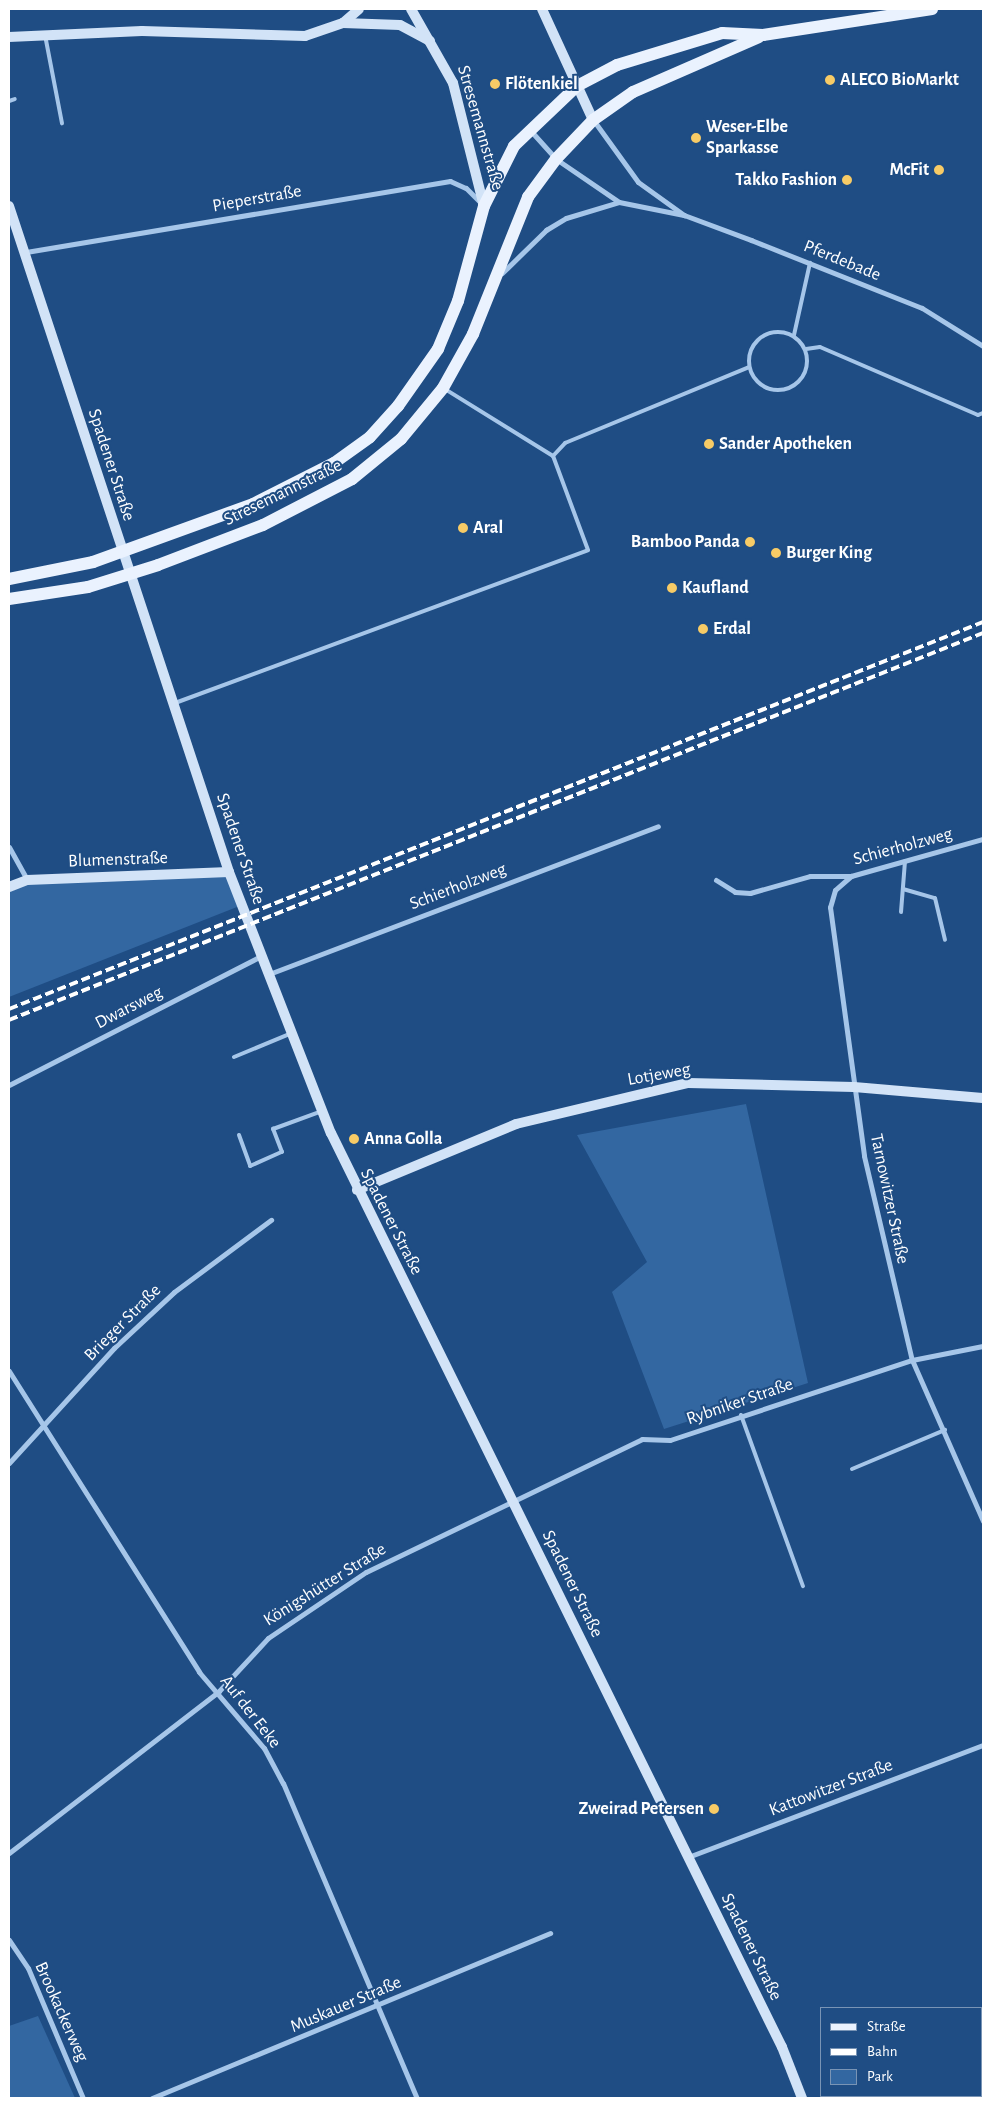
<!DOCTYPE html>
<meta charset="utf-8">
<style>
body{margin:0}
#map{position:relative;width:992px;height:2107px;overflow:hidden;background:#1f4d84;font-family:"Alegreya Sans",sans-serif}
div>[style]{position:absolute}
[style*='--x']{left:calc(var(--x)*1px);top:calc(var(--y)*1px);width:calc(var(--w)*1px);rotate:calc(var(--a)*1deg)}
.green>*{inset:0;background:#3367a1}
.lane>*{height:4px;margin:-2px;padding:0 2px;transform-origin:2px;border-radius:2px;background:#a6c6e9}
.lane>.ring{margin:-2px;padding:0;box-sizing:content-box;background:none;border:4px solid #a6c6e9;border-radius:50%}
.street>*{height:5px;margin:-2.5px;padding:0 2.5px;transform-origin:2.5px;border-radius:2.5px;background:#a6c6e9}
.secondary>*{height:10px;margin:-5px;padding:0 5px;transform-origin:5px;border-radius:5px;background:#d2e3f7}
.primary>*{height:12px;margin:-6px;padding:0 6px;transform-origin:6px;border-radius:6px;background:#eaf2fe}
.rail>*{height:4px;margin-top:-2px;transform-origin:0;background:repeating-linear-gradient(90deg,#fff 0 9px,transparent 0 13px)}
.dots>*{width:14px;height:14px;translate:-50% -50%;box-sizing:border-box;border:2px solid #1f4d84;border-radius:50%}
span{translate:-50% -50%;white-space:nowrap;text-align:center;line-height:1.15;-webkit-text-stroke:4px #1f4d84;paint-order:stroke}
.poi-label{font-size:18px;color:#fff;font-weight:700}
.left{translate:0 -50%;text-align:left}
.right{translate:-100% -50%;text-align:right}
.street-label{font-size:18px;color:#fff}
.frame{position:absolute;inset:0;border:10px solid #fff;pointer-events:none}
.legend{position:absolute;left:820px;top:2007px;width:162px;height:90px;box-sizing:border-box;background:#1f4d84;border:1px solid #7994b5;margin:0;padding:6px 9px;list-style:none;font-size:15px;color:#fff}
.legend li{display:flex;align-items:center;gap:10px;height:25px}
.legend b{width:25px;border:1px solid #7994b5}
</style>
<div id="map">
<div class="green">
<div style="clip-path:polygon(230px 875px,242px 905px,9px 997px,9px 892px,28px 884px)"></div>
<div style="clip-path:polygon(746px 1104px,808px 1383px,664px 1429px,612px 1292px,647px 1262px,577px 1135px)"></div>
<div style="clip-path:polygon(38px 2016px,75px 2098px,9px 2098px,9px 2026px)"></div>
</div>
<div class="lane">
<div style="--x:45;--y:35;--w:90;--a:79.1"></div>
<div style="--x:9;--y:101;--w:6;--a:-18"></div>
<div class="ring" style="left:749px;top:332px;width:54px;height:54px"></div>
<div style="--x:794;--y:335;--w:74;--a:-77.5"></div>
<div style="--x:806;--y:349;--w:14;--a:-8"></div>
<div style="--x:820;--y:347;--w:172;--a:23.3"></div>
<div style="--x:978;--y:415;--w:5;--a:-22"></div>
<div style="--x:553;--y:456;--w:18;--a:-47"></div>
<div style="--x:565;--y:443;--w:199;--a:-22.4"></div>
<div style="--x:175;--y:703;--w:440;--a:-20.3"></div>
<div style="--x:588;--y:550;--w:100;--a:-110.4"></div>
<div style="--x:553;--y:456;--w:127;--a:-148.2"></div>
<div style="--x:903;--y:889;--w:33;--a:16"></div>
<div style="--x:935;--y:898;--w:43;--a:76.6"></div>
<div style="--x:901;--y:912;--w:51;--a:-85.5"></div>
<div style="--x:234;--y:1057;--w:63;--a:-22.5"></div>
<div style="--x:239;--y:1135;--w:33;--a:70"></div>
<div style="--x:250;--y:1166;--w:35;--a:-24"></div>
<div style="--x:282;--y:1152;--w:25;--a:-111"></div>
<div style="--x:273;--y:1129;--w:52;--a:-20.2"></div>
<div style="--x:741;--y:1415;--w:182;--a:70.1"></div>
<div style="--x:852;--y:1469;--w:101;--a:-22.8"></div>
</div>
<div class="street">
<div style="--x:594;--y:121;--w:75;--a:54.2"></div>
<div style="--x:638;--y:182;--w:57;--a:35.7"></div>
<div style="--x:530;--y:130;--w:39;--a:48"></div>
<div style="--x:556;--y:159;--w:76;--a:34.3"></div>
<div style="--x:619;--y:202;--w:66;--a:11.3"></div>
<div style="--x:684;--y:215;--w:72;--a:20.5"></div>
<div style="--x:751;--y:240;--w:184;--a:21.7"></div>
<div style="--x:922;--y:308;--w:72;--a:31.9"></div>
<div style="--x:26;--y:252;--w:430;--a:-9.5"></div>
<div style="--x:450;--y:181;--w:17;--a:24"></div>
<div style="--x:466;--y:188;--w:23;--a:45"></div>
<div style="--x:502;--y:273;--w:62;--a:-44.3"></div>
<div style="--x:546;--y:230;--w:23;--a:-31"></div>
<div style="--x:566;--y:218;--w:55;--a:-16.8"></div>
<div style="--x:9;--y:847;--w:38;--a:61"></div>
<div style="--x:851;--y:876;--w:21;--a:139"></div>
<div style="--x:835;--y:890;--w:18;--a:106"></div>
<div style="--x:830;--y:907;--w:251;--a:82.2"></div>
<div style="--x:864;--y:1156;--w:210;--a:76.8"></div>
<div style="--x:912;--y:1360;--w:176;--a:66.2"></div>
<div style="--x:716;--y:880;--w:22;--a:32"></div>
<div style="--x:735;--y:892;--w:15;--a:4"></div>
<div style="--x:750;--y:893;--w:62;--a:-15.8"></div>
<div style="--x:810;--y:876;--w:41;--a:0"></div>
<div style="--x:851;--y:876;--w:137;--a:-15.7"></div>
<div style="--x:269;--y:974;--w:416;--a:-20.8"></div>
<div style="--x:9;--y:1085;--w:283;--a:-27.1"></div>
<div style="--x:9;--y:1371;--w:356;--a:57.7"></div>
<div style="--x:199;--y:1672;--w:100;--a:49.5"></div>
<div style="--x:264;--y:1748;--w:40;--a:62"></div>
<div style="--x:283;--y:1783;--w:342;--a:67"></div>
<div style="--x:9;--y:1463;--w:156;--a:-47.6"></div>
<div style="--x:114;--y:1348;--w:82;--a:-43"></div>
<div style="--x:174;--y:1292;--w:121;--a:-36.6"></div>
<div style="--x:9;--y:1853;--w:265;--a:-37.6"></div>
<div style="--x:219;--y:1691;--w:72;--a:-47.2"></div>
<div style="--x:268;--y:1638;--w:118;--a:-34"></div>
<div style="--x:366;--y:1572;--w:306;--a:-25.7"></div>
<div style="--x:642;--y:1439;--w:28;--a:2"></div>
<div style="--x:670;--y:1440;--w:255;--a:-18.3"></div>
<div style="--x:912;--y:1360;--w:72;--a:-11.2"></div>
<div style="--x:688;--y:1857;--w:316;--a:-20.8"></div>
<div style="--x:9;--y:1940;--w:34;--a:56"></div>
<div style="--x:28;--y:1968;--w:141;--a:67.1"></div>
<div style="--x:152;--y:2098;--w:431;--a:-22.5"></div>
</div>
<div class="secondary">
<div style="--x:411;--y:9;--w:85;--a:60.4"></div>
<div style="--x:453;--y:83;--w:127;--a:75.9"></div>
<div style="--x:542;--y:9;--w:122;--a:65.3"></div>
<div style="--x:343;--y:23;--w:57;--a:2"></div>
<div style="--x:400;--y:25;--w:34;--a:28"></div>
<div style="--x:9;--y:37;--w:133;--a:-2.6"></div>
<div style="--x:142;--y:31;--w:163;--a:1.8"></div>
<div style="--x:305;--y:36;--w:40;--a:-18.9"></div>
<div style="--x:343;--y:23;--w:21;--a:-41"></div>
<div style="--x:9;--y:206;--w:701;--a:71.72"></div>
<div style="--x:229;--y:872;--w:280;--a:68.7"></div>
<div style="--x:331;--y:1133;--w:1019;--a:63.74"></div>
<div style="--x:782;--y:2047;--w:55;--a:68.6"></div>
<div style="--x:9;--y:887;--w:19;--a:-21"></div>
<div style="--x:27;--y:880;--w:202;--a:-2.3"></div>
<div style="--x:357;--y:1190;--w:172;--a:-22.5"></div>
<div style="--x:516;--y:1124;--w:177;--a:-13.4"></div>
<div style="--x:688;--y:1083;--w:166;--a:1.4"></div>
<div style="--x:854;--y:1087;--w:129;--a:4.9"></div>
</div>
<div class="primary">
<div style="--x:9;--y:579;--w:86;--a:-11.4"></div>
<div style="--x:93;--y:562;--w:170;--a:-19.9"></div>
<div style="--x:253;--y:504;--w:91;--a:-26.8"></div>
<div style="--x:334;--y:463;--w:44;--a:-35.8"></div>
<div style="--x:370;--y:437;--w:42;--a:-47.9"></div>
<div style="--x:398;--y:406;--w:70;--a:-54.9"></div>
<div style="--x:438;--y:349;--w:52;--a:-67.4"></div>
<div style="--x:458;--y:301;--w:98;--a:-74.7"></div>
<div style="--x:484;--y:206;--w:67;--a:-63.4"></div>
<div style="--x:514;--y:146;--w:87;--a:-43.6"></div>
<div style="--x:577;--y:86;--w:45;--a:-27.7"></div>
<div style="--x:617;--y:65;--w:110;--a:-16.9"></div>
<div style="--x:722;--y:33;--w:41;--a:2.8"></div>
<div style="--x:763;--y:35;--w:171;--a:-8.7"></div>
<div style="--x:9;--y:599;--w:80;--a:-8.6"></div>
<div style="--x:88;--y:587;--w:73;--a:-17.4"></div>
<div style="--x:158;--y:565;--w:112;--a:-20.9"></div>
<div style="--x:263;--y:525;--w:100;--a:-27.3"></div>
<div style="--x:352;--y:479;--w:63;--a:-39.2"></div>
<div style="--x:401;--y:439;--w:66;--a:-50.5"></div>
<div style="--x:443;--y:388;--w:62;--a:-60.9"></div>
<div style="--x:473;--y:334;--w:148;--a:-68.1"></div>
<div style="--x:528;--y:197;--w:47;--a:-53.6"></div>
<div style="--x:556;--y:159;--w:54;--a:-46.5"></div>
<div style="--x:593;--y:120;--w:49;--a:-35"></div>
<div style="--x:633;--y:92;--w:137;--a:-23.6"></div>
</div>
<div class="rail">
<div style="--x:9;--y:1009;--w:1048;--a:-21.67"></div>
<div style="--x:9;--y:1020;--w:1048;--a:-21.67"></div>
</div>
<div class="dots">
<div style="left:830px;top:80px;background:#f7cb66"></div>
<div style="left:495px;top:84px;background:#f7cb66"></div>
<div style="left:696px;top:138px;background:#f7cb66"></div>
<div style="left:939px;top:170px;background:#f7cb66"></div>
<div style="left:847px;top:180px;background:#f7cb66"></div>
<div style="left:709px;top:444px;background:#f7cb66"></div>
<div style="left:463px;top:528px;background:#f7cb66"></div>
<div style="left:750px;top:542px;background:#f7cb66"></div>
<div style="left:776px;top:553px;background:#f7cb66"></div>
<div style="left:672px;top:588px;background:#f7cb66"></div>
<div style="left:703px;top:629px;background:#f7cb66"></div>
<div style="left:354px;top:1139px;background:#f7cb66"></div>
<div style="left:714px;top:1809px;background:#f7cb66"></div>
</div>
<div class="poi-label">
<span class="left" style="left:840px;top:80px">ALECO BioMarkt</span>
<span class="left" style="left:505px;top:84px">Flötenkiel</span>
<span class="left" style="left:706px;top:138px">Weser-Elbe<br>Sparkasse</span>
<span class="right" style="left:929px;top:170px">McFit</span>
<span class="right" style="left:837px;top:180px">Takko Fashion</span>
<span class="left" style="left:719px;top:444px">Sander Apotheken</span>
<span class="left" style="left:473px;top:528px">Aral</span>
<span class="right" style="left:740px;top:542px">Bamboo Panda</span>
<span class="left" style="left:786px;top:553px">Burger King</span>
<span class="left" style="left:682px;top:588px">Kaufland</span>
<span class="left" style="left:713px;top:629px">Erdal</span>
<span class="left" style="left:364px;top:1139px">Anna Golla</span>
<span class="right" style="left:704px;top:1809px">Zweirad Petersen</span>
</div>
<div class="street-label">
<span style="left:480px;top:128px;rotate:74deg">Stresemannstraße</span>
<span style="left:257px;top:199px;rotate:-10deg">Pieperstraße</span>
<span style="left:842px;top:261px;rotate:22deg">Pferdebade</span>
<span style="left:111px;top:465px;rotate:72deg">Spadener Straße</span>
<span style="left:283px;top:493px;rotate:-26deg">Stresemannstraße</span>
<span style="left:903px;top:847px;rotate:-15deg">Schierholzweg</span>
<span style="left:240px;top:849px;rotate:71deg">Spadener Straße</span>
<span style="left:118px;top:860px;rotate:-2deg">Blumenstraße</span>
<span style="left:458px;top:887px;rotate:-21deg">Schierholzweg</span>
<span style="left:129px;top:1008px;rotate:-27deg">Dwarsweg</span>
<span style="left:659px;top:1075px;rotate:-10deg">Lotjeweg</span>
<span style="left:889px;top:1199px;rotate:78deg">Tarnowitzer Straße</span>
<span style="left:391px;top:1222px;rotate:63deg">Spadener Straße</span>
<span style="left:123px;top:1323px;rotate:-45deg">Brieger Straße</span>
<span style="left:740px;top:1402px;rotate:-19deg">Rybniker Straße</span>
<span style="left:572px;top:1584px;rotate:64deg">Spadener Straße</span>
<span style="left:325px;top:1585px;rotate:-32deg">Königshütter Straße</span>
<span style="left:250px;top:1712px;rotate:52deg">Auf der Eeke</span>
<span style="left:831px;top:1788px;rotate:-21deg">Kattowitzer Straße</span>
<span style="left:751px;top:1947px;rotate:64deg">Spadener Straße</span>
<span style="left:346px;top:2005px;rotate:-23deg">Muskauer Straße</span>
<span style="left:61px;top:2012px;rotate:66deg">Brookackerweg</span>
</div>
<div class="frame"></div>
<ul class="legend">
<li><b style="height:6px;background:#eaf2fe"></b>Straße</li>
<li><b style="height:6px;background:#fff"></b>Bahn</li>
<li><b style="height:14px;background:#3367a1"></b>Park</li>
</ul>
</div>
